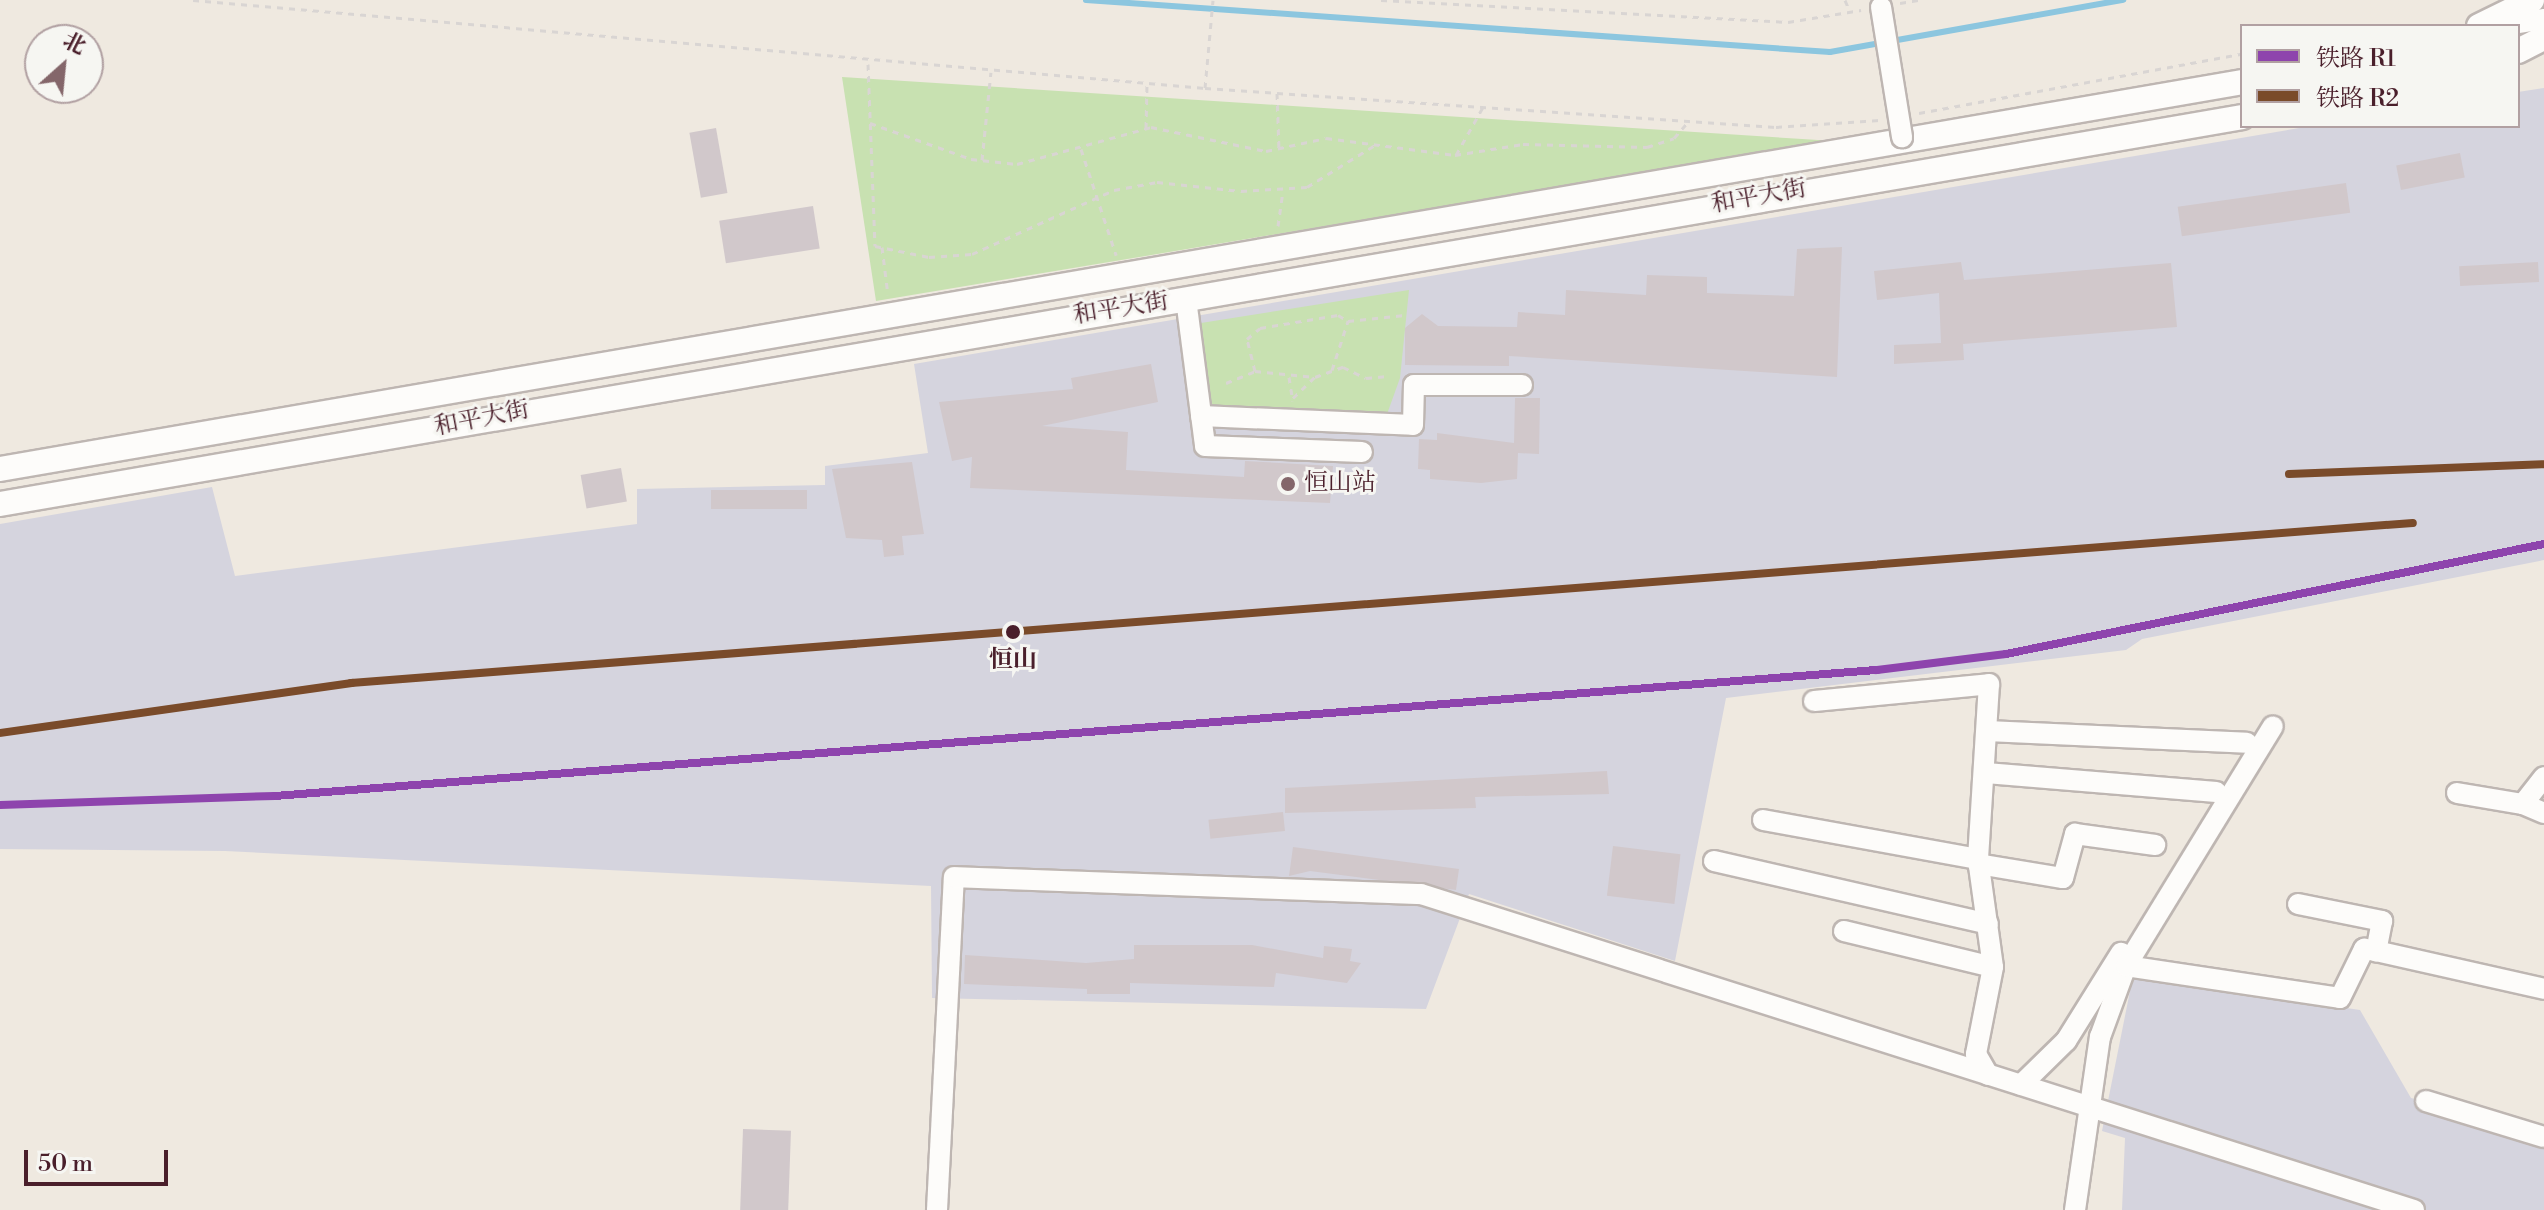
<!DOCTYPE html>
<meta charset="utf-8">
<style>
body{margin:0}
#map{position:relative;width:2544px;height:1210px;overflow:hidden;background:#efe9e0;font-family:"Libre Bodoni","Noto Serif SC",serif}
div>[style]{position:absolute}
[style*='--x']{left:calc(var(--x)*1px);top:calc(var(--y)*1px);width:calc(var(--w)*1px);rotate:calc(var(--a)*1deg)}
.industrial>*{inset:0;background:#d5d4de}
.green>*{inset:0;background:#c8e1b1}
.stream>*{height:6px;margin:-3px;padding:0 3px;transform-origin:3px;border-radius:3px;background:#8cc6df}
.building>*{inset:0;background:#d1c8cb;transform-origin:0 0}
.path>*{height:3px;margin-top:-1.5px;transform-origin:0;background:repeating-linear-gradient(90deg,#d9d5d3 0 6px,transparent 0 12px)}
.roads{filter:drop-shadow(2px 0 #beb6b2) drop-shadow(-2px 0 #beb6b2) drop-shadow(0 2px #beb6b2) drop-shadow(0 -2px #beb6b2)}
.minor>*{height:20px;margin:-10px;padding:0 10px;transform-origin:10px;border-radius:10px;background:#fdfcfa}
.major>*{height:24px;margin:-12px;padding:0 12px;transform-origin:12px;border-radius:12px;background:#fdfcfa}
.bridges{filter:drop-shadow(2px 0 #beb6b2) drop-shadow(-2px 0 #beb6b2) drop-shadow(0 2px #beb6b2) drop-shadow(0 -2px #beb6b2)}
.minor-bridge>*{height:20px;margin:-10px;padding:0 10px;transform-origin:10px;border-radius:10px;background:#fdfcfa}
.rail-1>*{height:8px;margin:-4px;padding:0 4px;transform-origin:4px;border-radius:4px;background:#8e44ad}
.rail-2>*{height:8px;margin:-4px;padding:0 4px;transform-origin:4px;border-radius:4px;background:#7a4b2a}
.dots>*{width:22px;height:22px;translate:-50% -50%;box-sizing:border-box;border:4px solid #f6f6f2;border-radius:50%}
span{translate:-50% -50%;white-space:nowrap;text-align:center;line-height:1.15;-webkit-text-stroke:6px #f6f6f2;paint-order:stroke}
.street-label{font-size:24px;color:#4a1f2b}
.poi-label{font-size:24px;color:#4a1f2b}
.left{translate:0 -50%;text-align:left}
.stop-label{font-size:24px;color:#4a1f2b;font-weight:700}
.legend{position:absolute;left:2240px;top:24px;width:280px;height:104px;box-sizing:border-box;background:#f6f6f2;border:2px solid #b1a0a2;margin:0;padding:10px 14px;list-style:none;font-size:24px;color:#4a1f2b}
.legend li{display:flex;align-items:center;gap:16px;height:40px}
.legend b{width:40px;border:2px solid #b1a0a2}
.north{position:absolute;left:24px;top:24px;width:80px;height:80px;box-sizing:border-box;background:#f6f6f2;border:2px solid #b1a0a2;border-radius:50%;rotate:27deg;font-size:22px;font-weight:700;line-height:32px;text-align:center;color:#4a1f2b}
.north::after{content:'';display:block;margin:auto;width:28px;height:36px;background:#84666a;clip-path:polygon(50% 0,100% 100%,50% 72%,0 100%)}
.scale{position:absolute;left:24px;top:1150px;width:144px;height:36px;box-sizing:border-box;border:4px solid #4a1f2b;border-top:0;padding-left:10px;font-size:24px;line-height:28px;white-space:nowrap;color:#4a1f2b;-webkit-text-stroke:6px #f6f6f2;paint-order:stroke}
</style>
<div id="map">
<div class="industrial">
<div style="clip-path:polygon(2544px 88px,2544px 560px,2142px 639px,2126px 650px,1726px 698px,1675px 961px,1469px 894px,1426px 1009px,932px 998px,931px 886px,225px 851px,0 849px,0 524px,212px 487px,235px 576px,637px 524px,637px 489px,825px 485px,825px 466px,928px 453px,914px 364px,2311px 126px,2518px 126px,2518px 92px)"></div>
<div style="clip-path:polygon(2133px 976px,2360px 1010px,2411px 1098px,2544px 1132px,2544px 1210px,2122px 1210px,2125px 1138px,2102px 1131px)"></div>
</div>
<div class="green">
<div style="clip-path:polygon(842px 77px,1834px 141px,876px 301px)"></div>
<div style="clip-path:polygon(1409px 290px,1400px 378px,1386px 417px,1216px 409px,1210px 402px,1201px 323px)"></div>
</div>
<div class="stream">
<div style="--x:1086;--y:0;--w:746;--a:4"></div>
<div style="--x:1830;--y:52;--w:298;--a:-10.1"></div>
</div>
<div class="building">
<div style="left:716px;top:128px;width:66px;height:27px;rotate:80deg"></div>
<div style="left:2460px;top:153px;width:25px;height:65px;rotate:79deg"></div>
<div style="left:2346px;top:183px;width:30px;height:170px;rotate:82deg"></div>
<div style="left:813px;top:206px;width:43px;height:95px;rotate:81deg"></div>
<div style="clip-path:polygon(1842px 247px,1837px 377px,1509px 356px,1509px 366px,1405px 365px,1405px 328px,1422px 314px,1438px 326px,1517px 327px,1518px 312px,1565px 315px,1566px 290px,1646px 295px,1647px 275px,1707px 277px,1707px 293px,1794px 296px,1797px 249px)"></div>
<div style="clip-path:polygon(1961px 262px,1964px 280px,2171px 263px,2177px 327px,1963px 344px,1964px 360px,1894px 364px,1894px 345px,1941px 343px,1939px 293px,1877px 300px,1874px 271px)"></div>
<div style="left:2538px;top:262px;width:20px;height:79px;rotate:87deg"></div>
<div style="clip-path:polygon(1151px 364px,1158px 402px,1042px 426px,1128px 432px,1126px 470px,1244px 477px,1245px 461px,1333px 466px,1330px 503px,970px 488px,972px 457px,952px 461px,939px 402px,1073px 389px,1071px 378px)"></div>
<div style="clip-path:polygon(1515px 398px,1540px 398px,1539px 454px,1518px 453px,1517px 479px,1481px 483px,1430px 479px,1430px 470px,1418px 469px,1419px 439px,1437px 440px,1437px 433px,1514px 443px)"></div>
<div style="clip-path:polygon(912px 462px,924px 534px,902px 536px,904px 555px,884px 557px,882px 540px,846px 538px,832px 469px)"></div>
<div style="left:621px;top:468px;width:34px;height:41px;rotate:80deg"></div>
<div style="left:807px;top:490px;width:19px;height:96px;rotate:90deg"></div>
<div style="clip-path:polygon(1607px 771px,1609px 794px,1475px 797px,1476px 808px,1285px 813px,1285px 788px)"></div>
<div style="left:1283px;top:812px;width:19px;height:75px;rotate:84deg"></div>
<div style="left:1613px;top:846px;width:68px;height:50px;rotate:7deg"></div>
<div style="clip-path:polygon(1293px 847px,1459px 869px,1456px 890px,1310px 871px,1289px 876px)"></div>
<div style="clip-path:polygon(1134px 945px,1252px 945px,1323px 958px,1324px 946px,1352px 949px,1350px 961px,1361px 963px,1347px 983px,1276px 973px,1274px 987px,1130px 983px,1130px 994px,1087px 994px,1087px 989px,964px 984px,965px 955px,1086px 963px,1134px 959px)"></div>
<div style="left:743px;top:1129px;width:48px;height:81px;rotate:2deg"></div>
</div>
<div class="path">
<div style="--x:193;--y:0;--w:1016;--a:4.97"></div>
<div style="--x:1205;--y:88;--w:572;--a:3.91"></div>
<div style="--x:1776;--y:127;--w:104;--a:-3.9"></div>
<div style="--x:1381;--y:0;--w:408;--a:3.1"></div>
<div style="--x:1788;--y:22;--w:74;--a:-9.3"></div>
<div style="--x:1845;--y:0;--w:13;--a:67"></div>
<div style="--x:1900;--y:3;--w:20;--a:-9"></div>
<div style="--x:868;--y:64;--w:182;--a:87.8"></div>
<div style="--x:875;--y:246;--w:55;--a:11.5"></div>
<div style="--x:929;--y:257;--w:43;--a:-4"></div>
<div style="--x:972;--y:254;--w:156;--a:-24.3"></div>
<div style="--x:1114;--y:190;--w:44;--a:-10.5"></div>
<div style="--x:1157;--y:182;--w:84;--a:6.1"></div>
<div style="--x:1241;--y:191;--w:66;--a:-3.5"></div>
<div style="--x:1307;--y:187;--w:80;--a:-31.7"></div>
<div style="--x:1205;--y:88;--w:88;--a:-84.8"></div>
<div style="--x:1277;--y:93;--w:56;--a:88"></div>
<div style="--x:1919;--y:113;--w:328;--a:-10.4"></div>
<div style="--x:870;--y:123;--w:107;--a:19.6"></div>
<div style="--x:971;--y:159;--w:46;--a:6.2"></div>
<div style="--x:1017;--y:164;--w:139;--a:-15.4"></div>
<div style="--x:1151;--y:127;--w:117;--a:11.8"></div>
<div style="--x:1266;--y:151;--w:61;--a:-12.2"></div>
<div style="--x:1326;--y:138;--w:130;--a:7.5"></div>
<div style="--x:1455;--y:155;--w:69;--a:-9.2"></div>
<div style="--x:1523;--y:144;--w:124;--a:1.4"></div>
<div style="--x:1647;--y:147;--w:28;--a:-18"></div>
<div style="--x:1674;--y:138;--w:23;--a:-49"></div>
<div style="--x:1146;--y:128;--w:44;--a:-88.7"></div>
<div style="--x:1081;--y:149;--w:112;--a:71.7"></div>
<div style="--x:1456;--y:155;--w:55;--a:-60.6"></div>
<div style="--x:982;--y:160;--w:88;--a:-84.2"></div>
<div style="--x:1278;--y:226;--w:36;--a:-82"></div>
<div style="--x:882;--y:247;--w:48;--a:82.9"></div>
<div style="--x:1332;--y:370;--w:52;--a:-71.9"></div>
<div style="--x:1255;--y:371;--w:33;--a:-104"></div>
<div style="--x:1247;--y:339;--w:17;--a:-40"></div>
<div style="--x:1260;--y:328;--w:79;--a:-9.5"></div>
<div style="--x:1338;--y:315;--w:12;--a:31"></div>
<div style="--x:1348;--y:321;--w:57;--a:-6"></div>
<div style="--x:1289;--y:377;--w:24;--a:81"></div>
<div style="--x:1226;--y:383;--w:31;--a:-22"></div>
<div style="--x:1255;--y:371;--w:60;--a:5.7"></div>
<div style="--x:1315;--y:377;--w:30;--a:-20"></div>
<div style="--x:1343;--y:367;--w:25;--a:26"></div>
<div style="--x:1366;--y:378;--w:22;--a:-5"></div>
<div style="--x:1293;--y:398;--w:30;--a:-44"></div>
</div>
<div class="roads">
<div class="minor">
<div style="--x:2501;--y:26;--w:44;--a:-9.2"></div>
<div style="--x:1186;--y:299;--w:148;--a:82.6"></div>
<div style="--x:1205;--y:446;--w:157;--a:2.2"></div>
<div style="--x:1201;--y:416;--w:212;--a:2.4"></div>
<div style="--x:1413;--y:425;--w:40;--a:-88.6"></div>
<div style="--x:1414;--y:385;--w:108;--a:0"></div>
<div style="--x:1814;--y:701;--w:176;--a:-5.5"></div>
<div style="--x:1989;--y:684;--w:175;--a:93.6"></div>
<div style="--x:1978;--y:859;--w:109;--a:82.1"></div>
<div style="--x:1993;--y:967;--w:89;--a:101.1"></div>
<div style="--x:1976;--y:1054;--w:24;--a:60"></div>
<div style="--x:1987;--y:731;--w:260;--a:2.6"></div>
<div style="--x:1986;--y:773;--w:231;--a:4.7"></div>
<div style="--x:2457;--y:793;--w:67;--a:9.5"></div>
<div style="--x:2523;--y:804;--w:34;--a:-52"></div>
<div style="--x:2523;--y:804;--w:23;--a:23"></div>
<div style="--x:1763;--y:820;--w:219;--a:10.3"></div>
<div style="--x:1714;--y:861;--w:281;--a:12.9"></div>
<div style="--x:1978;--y:864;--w:86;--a:9.4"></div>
<div style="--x:2063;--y:878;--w:46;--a:-74.7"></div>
<div style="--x:2075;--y:834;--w:81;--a:7.8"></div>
<div style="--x:2298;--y:904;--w:86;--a:11.4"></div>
<div style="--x:2382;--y:921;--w:31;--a:101"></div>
<div style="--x:2376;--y:951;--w:172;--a:12.7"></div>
<div style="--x:1844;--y:931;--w:153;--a:13.6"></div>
<div style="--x:2126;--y:966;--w:216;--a:8.5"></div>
<div style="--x:2340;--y:998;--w:55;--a:-63.9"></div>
<div style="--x:2364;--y:949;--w:12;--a:9"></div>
<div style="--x:2021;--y:1085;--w:63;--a:-44.4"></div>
<div style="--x:2066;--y:1041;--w:104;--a:-58"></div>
<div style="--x:2426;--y:1101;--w:123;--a:17"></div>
<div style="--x:937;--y:1210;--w:333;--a:-87.1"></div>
<div style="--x:954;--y:877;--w:467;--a:2.1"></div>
<div style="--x:1421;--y:894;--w:1042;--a:17.65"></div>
<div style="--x:2075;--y:1210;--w:175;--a:-81.8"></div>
<div style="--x:2100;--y:1037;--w:76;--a:-69.9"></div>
<div style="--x:2126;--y:966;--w:281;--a:-58.5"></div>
</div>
<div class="major">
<div style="--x:2479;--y:26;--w:59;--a:-26.1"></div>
<div style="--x:2518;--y:51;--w:29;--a:-27"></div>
<div style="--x:0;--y:469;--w:2275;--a:-9.79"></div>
<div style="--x:0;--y:504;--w:2275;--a:-9.79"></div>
</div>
</div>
<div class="bridges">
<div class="minor-bridge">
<div style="--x:1881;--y:7;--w:132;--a:80.8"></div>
</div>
</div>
<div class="rail-1">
<div style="--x:0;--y:805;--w:275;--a:-1.9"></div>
<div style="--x:275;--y:796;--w:1607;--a:-4.5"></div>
<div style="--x:1877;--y:670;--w:130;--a:-7.1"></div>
<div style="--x:2006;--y:654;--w:549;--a:-11.56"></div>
</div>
<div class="rail-2">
<div style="--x:2289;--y:474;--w:255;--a:-2.2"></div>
<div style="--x:0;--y:733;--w:355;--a:-8.1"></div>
<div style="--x:351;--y:683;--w:2068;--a:-4.44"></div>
</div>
<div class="dots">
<div style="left:1288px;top:484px;background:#84666a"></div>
<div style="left:1013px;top:632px;background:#4a1f2b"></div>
</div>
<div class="street-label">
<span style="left:1759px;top:197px;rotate:-10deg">和平大街</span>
<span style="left:1121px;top:309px;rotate:-9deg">和平大街</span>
<span style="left:482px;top:419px;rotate:-11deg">和平大街</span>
</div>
<div class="poi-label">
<span class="left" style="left:1304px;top:484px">恒山站</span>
</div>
<div class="stop-label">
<span style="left:1013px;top:661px">恒山</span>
</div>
<ul class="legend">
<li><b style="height:10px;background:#8e44ad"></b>铁路 R1</li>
<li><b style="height:10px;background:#7a4b2a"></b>铁路 R2</li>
</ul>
<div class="north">北</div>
<div class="scale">50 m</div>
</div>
